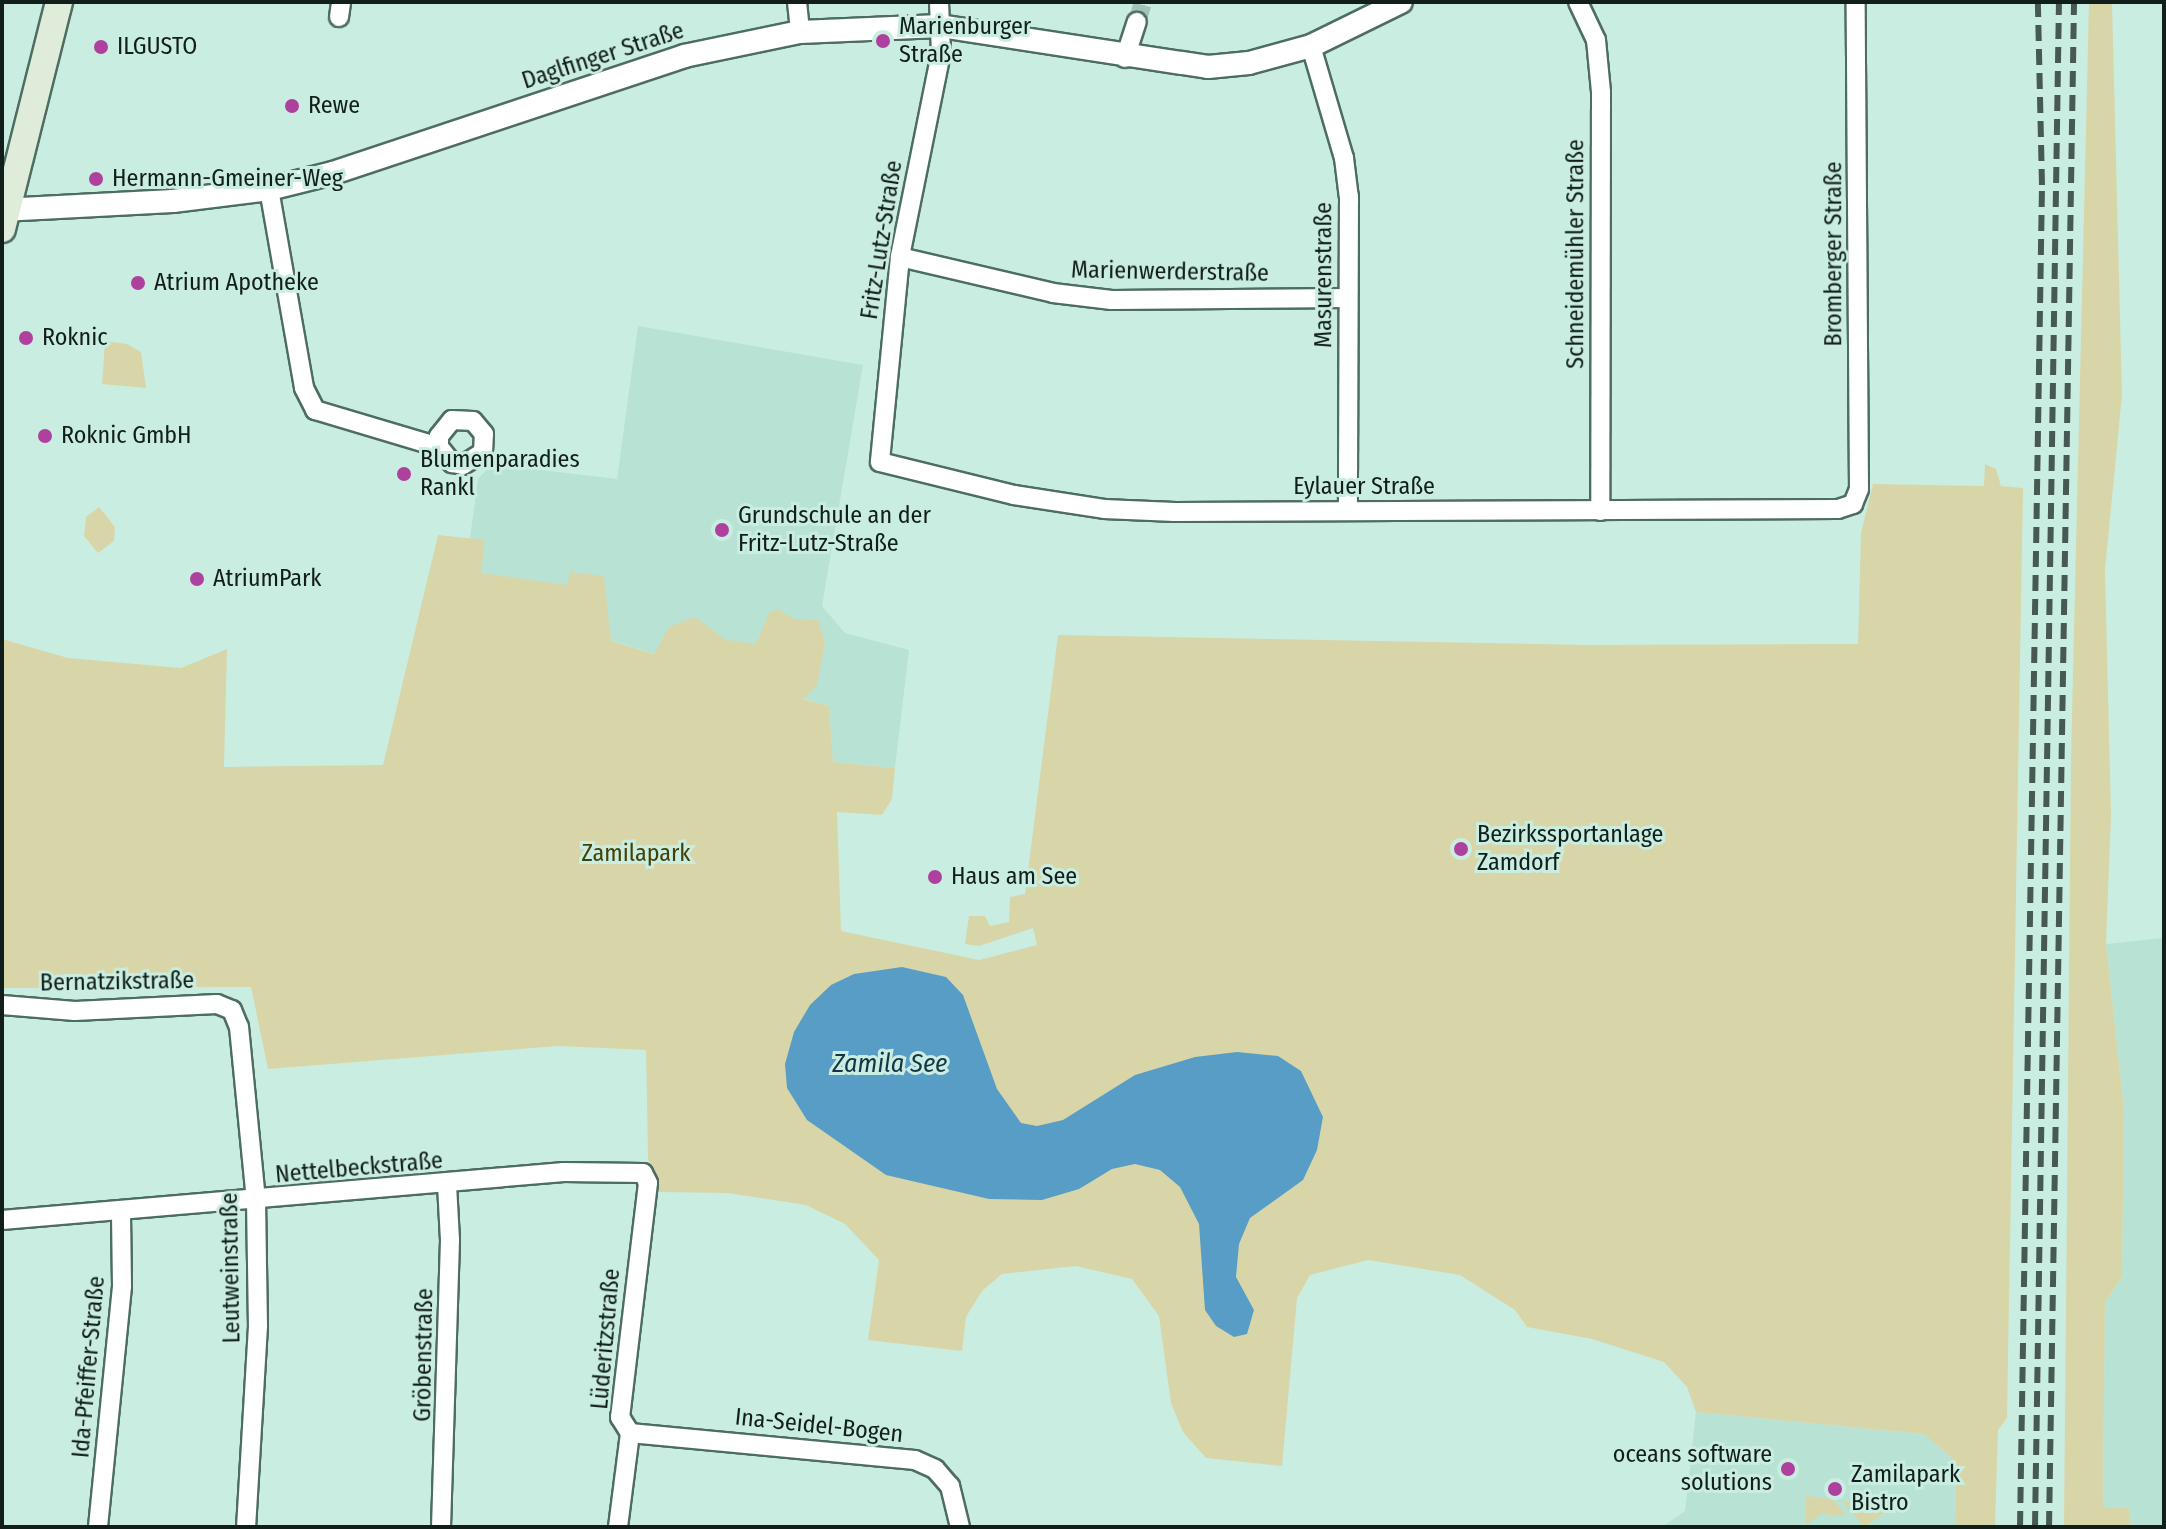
<!DOCTYPE html>
<meta charset="utf-8">
<style>
body{margin:0}
#map{position:relative;width:2166px;height:1529px;overflow:hidden;background:#caede1;font-family:"Fira Sans Condensed",sans-serif}
div>[style]{position:absolute}
[style*='--x']{left:calc(var(--x)*1px);top:calc(var(--y)*1px);width:calc(var(--w)*1px);rotate:calc(var(--a)*1deg)}
.built>*{inset:0;background:#b8e3d4}
.green>*{inset:0;background:#d8d6a8}
.water>*{inset:0;background:#579dc6}
.minor-tunnel>*{height:18px;margin-top:-9px;transform-origin:0;background:repeating-linear-gradient(90deg,#a5c4b9 0 18px,transparent 0 27px)}
.roads{filter:drop-shadow(2px 0 #4e6d62) drop-shadow(-2px 0 #4e6d62) drop-shadow(0 2px #4e6d62) drop-shadow(0 -2px #4e6d62)}
.minor>*{height:18px;margin:-9px;padding:0 9px;transform-origin:9px;border-radius:9px;background:#fff}
.tertiary>*{height:22px;margin:-11px;padding:0 11px;transform-origin:11px;border-radius:11px;background:#fff}
.secondary>*{height:26px;margin:-13px;padding:0 13px;transform-origin:13px;border-radius:13px;background:#dfecda}
.rail>*{height:6px;margin-top:-3px;transform-origin:0;background:repeating-linear-gradient(90deg,#465a53 0 16px,transparent 0 24px)}
.dots>*{width:22px;height:22px;translate:-50% -50%;box-sizing:border-box;border:4px solid #caede1;border-radius:50%}
span{translate:-50% -50%;white-space:nowrap;text-align:center;line-height:1.15;-webkit-text-stroke:6px #caede1;paint-order:stroke}
.poi-label{font-size:24px;color:#111e1a}
.left{translate:0 -50%;text-align:left}
.right{translate:-100% -50%;text-align:right}
.street-label{font-size:24px;color:#111e1a}
.park-label{font-size:24px;color:#444106}
.water-label{font-size:26px;color:#153547;font-style:italic}
.frame{position:absolute;inset:0;border:4px solid #111e1a;pointer-events:none}
</style>
<div id="map">
<div class="built">
<div style="clip-path:polygon(638px 326px,863px 365px,822px 606px,845px 633px,909px 650px,895px 768px,833px 762px,829px 706px,612px 641px,484px 647px,470px 538px,478px 479px,492px 464px,617px 479px)"></div>
<div style="clip-path:polygon(2163px 938px,2164px 1527px,2131px 1527px,2129px 1508px,2103px 1507px,2105px 1302px,2122px 1277px,2124px 1109px,2106px 944px)"></div>
<div style="clip-path:polygon(1696px 1412px,1924px 1434px,1956px 1462px,1955px 1527px,1662px 1527px,1685px 1511px)"></div>
</div>
<div class="green">
<div style="clip-path:polygon(2089px 2px,2112px 2px,2122px 395px,2105px 570px,2111px 815px,2106px 944px,2124px 1109px,2122px 1277px,2105px 1302px,2103px 1507px,2129px 1508px,2131px 1527px,2064px 1527px,2071px 757px)"></div>
<div style="clip-path:polygon(105px 341px,127px 344px,141px 352px,146px 388px,102px 384px)"></div>
<div style="clip-path:polygon(1985px 464px,1996px 469px,2001px 486px,2023px 488px,2007px 1418px,1998px 1430px,1995px 1527px,1955px 1527px,1956px 1462px,1924px 1434px,1696px 1412px,1687px 1387px,1664px 1362px,1592px 1339px,1527px 1327px,1515px 1310px,1460px 1275px,1368px 1260px,1310px 1275px,1297px 1298px,1282px 1466px,1206px 1458px,1183px 1432px,1171px 1403px,1159px 1316px,1132px 1279px,1076px 1266px,1002px 1274px,982px 1291px,966px 1317px,962px 1351px,868px 1340px,879px 1260px,845px 1224px,806px 1205px,727px 1193px,656px 1192px,648px 1158px,646px 1050px,558px 1046px,268px 1069px,251px 987px,2px 988px,2px 639px,68px 658px,181px 668px,227px 649px,224px 767px,383px 765px,438px 535px,485px 540px,481px 573px,567px 585px,570px 572px,604px 576px,611px 641px,654px 654px,669px 627px,695px 617px,726px 640px,756px 644px,769px 613px,778px 609px,794px 619px,818px 620px,825px 642px,817px 685px,804px 699px,829px 706px,833px 762px,895px 768px,892px 799px,882px 815px,837px 812px,841px 931px,979px 960px,1037px 945px,1033px 928px,979px 946px,965px 944px,969px 916px,985px 916px,990px 926px,1009px 922px,1010px 897px,1025px 894px,1058px 635px,1587px 645px,1858px 644px,1861px 533px,1873px 484px,1984px 486px)"></div>
<div style="clip-path:polygon(99px 507px,115px 527px,114px 541px,98px 553px,84px 536px,86px 517px)"></div>
<div style="clip-path:polygon(1806px 1496px,1833px 1499px,1846px 1516px,1821px 1514px,1806px 1525px)"></div>
<div style="clip-path:polygon(1842px 1501px,1890px 1504px,1893px 1507px,1864px 1527px)"></div>
</div>
<div class="water">
<div style="clip-path:polygon(902px 967px,946px 977px,963px 995px,997px 1089px,1021px 1123px,1037px 1126px,1063px 1120px,1135px 1075px,1195px 1057px,1237px 1052px,1278px 1056px,1301px 1071px,1323px 1117px,1317px 1150px,1303px 1180px,1250px 1218px,1239px 1244px,1236px 1277px,1254px 1310px,1247px 1334px,1234px 1337px,1216px 1326px,1205px 1310px,1199px 1224px,1180px 1187px,1160px 1170px,1135px 1164px,1112px 1169px,1079px 1189px,1042px 1200px,989px 1199px,886px 1175px,807px 1120px,787px 1088px,785px 1064px,794px 1032px,810px 1005px,831px 985px,854px 974px)"></div>
</div>
<div class="minor-tunnel">
<div style="--x:1137;--y:22;--w:21;--a:-73"></div>
</div>
<div class="roads">
<div class="minor">
<div style="--x:797;--y:2;--w:30;--a:84"></div>
<div style="--x:939;--y:2;--w:51;--a:87.8"></div>
<div style="--x:941;--y:53;--w:208;--a:101.4"></div>
<div style="--x:900;--y:257;--w:206;--a:95.6"></div>
<div style="--x:880;--y:462;--w:138;--a:13.8"></div>
<div style="--x:1014;--y:495;--w:91;--a:8.8"></div>
<div style="--x:1104;--y:509;--w:71;--a:2.4"></div>
<div style="--x:1175;--y:512;--w:663;--a:-0.26"></div>
<div style="--x:1838;--y:509;--w:16;--a:-18"></div>
<div style="--x:1853;--y:504;--w:16;--a:-68"></div>
<div style="--x:1859;--y:489;--w:487;--a:-90.4"></div>
<div style="--x:1578;--y:2;--w:42;--a:64.7"></div>
<div style="--x:1596;--y:40;--w:52;--a:84.5"></div>
<div style="--x:1601;--y:92;--w:419;--a:90.1"></div>
<div style="--x:339;--y:17;--w:15;--a:-82"></div>
<div style="--x:1311;--y:46;--w:117;--a:73.6"></div>
<div style="--x:1344;--y:158;--w:38;--a:83"></div>
<div style="--x:1349;--y:196;--w:314;--a:90.2"></div>
<div style="--x:1125;--y:58;--w:38;--a:-72"></div>
<div style="--x:269;--y:189;--w:202;--a:80"></div>
<div style="--x:304;--y:388;--w:25;--a:63"></div>
<div style="--x:315;--y:410;--w:129;--a:16.6"></div>
<div style="--x:439;--y:447;--w:21;--a:51"></div>
<div style="--x:452;--y:463;--w:11;--a:10"></div>
<div style="--x:463;--y:465;--w:24;--a:-33"></div>
<div style="--x:483;--y:452;--w:18;--a:-87"></div>
<div style="--x:484;--y:434;--w:17;--a:-130"></div>
<div style="--x:473;--y:421;--w:21;--a:-177"></div>
<div style="--x:452;--y:420;--w:21;--a:129"></div>
<div style="--x:439;--y:436;--w:11;--a:90"></div>
<div style="--x:900;--y:257;--w:157;--a:13.2"></div>
<div style="--x:1053;--y:293;--w:59;--a:6.8"></div>
<div style="--x:1112;--y:300;--w:236;--a:-0.5"></div>
<div style="--x:2;--y:1005;--w:73;--a:4.7"></div>
<div style="--x:75;--y:1011;--w:142;--a:-2.8"></div>
<div style="--x:217;--y:1004;--w:16;--a:22"></div>
<div style="--x:232;--y:1010;--w:18;--a:68"></div>
<div style="--x:239;--y:1027;--w:174;--a:84.4"></div>
<div style="--x:256;--y:1200;--w:126;--a:89.1"></div>
<div style="--x:258;--y:1326;--w:201;--a:93.4"></div>
<div style="--x:2;--y:1220;--w:564;--a:-4.88"></div>
<div style="--x:564;--y:1172;--w:79;--a:0.7"></div>
<div style="--x:643;--y:1173;--w:11;--a:63"></div>
<div style="--x:648;--y:1183;--w:236;--a:96.8"></div>
<div style="--x:620;--y:1417;--w:19;--a:58"></div>
<div style="--x:630;--y:1433;--w:286;--a:5.4"></div>
<div style="--x:915;--y:1460;--w:22;--a:24"></div>
<div style="--x:935;--y:1469;--w:23;--a:49"></div>
<div style="--x:950;--y:1486;--w:42;--a:76.3"></div>
<div style="--x:98;--y:1527;--w:242;--a:-84.3"></div>
<div style="--x:122;--y:1286;--w:75;--a:-90.8"></div>
<div style="--x:441;--y:1527;--w:287;--a:-88.2"></div>
<div style="--x:450;--y:1240;--w:55;--a:-93.1"></div>
<div style="--x:618;--y:1527;--w:95;--a:-82.7"></div>
</div>
<div class="tertiary">
<div style="--x:2;--y:210;--w:171;--a:-3"></div>
<div style="--x:173;--y:201;--w:97;--a:-7.1"></div>
<div style="--x:269;--y:189;--w:66;--a:-14"></div>
<div style="--x:333;--y:173;--w:370;--a:-18.4"></div>
<div style="--x:684;--y:56;--w:118;--a:-11.7"></div>
<div style="--x:800;--y:32;--w:140;--a:-2.5"></div>
<div style="--x:940;--y:26;--w:271;--a:8.7"></div>
<div style="--x:1208;--y:67;--w:41;--a:-5.6"></div>
<div style="--x:1249;--y:63;--w:64;--a:-15.3"></div>
<div style="--x:1311;--y:46;--w:100;--a:-26.1"></div>
</div>
<div class="secondary">
<div style="--x:2;--y:229;--w:234;--a:-75.9"></div>
</div>
</div>
<div class="rail">
<div style="--x:2020;--y:1527;--w:1342;--a:-89.06"></div>
<div style="--x:2042;--y:185;--w:183;--a:-91.3"></div>
<div style="--x:2035;--y:1527;--w:1525;--a:-89.1"></div>
<div style="--x:2049;--y:1527;--w:1525;--a:-89.06"></div>
</div>
<div class="dots">
<div style="left:883px;top:41px;background:#ae409e"></div>
<div style="left:101px;top:47px;background:#ae409e"></div>
<div style="left:292px;top:106px;background:#ae409e"></div>
<div style="left:96px;top:179px;background:#ae409e"></div>
<div style="left:138px;top:283px;background:#ae409e"></div>
<div style="left:26px;top:338px;background:#ae409e"></div>
<div style="left:45px;top:436px;background:#ae409e"></div>
<div style="left:404px;top:474px;background:#ae409e"></div>
<div style="left:722px;top:530px;background:#ae409e"></div>
<div style="left:197px;top:579px;background:#ae409e"></div>
<div style="left:1461px;top:849px;background:#ae409e"></div>
<div style="left:935px;top:877px;background:#ae409e"></div>
<div style="left:1788px;top:1469px;background:#ae409e"></div>
<div style="left:1835px;top:1489px;background:#ae409e"></div>
</div>
<div class="poi-label">
<span class="left" style="left:899px;top:41px">Marienburger<br>Straße</span>
<span class="left" style="left:117px;top:47px">ILGUSTO</span>
<span class="left" style="left:308px;top:106px">Rewe</span>
<span class="left" style="left:112px;top:179px">Hermann-Gmeiner-Weg</span>
<span class="left" style="left:154px;top:283px">Atrium Apotheke</span>
<span class="left" style="left:42px;top:338px">Roknic</span>
<span class="left" style="left:61px;top:436px">Roknic GmbH</span>
<span class="left" style="left:420px;top:474px">Blumenparadies<br>Rankl</span>
<span class="left" style="left:738px;top:530px">Grundschule an der<br>Fritz-Lutz-Straße</span>
<span class="left" style="left:213px;top:579px">AtriumPark</span>
<span class="left" style="left:1477px;top:849px">Bezirkssportanlage<br>Zamdorf</span>
<span class="left" style="left:951px;top:877px">Haus am See</span>
<span class="right" style="left:1772px;top:1469px">oceans software<br>solutions</span>
<span class="left" style="left:1851px;top:1489px">Zamilapark<br>Bistro</span>
</div>
<div class="street-label">
<span style="left:603px;top:56px;rotate:-18deg">Daglfinger Straße</span>
<span style="left:882px;top:240px;rotate:-81deg">Fritz-Lutz-Straße</span>
<span style="left:1576px;top:254px;rotate:-90deg">Schneidemühler Straße</span>
<span style="left:1834px;top:254px;rotate:-90deg">Bromberger Straße</span>
<span style="left:1170px;top:272px;rotate:1deg">Marienwerderstraße</span>
<span style="left:1324px;top:275px;rotate:-90deg">Masurenstraße</span>
<span style="left:1364px;top:487px">Eylauer Straße</span>
<span style="left:117px;top:982px;rotate:-1deg">Bernatzikstraße</span>
<span style="left:359px;top:1168px;rotate:-5deg">Nettelbeckstraße</span>
<span style="left:231px;top:1268px;rotate:-91deg">Leutweinstraße</span>
<span style="left:606px;top:1339px;rotate:-85deg">Lüderitzstraße</span>
<span style="left:424px;top:1355px;rotate:-89deg">Gröbenstraße</span>
<span style="left:89px;top:1367px;rotate:-85deg">Ida-Pfeiffer-Straße</span>
<span style="left:819px;top:1426px;rotate:6deg">Ina-Seidel-Bogen</span>
</div>
<div class="park-label">
<span style="left:636px;top:854px">Zamilapark</span>
</div>
<div class="water-label">
<span style="left:890px;top:1064px">Zamila See</span>
</div>
<div class="frame"></div>
</div>
